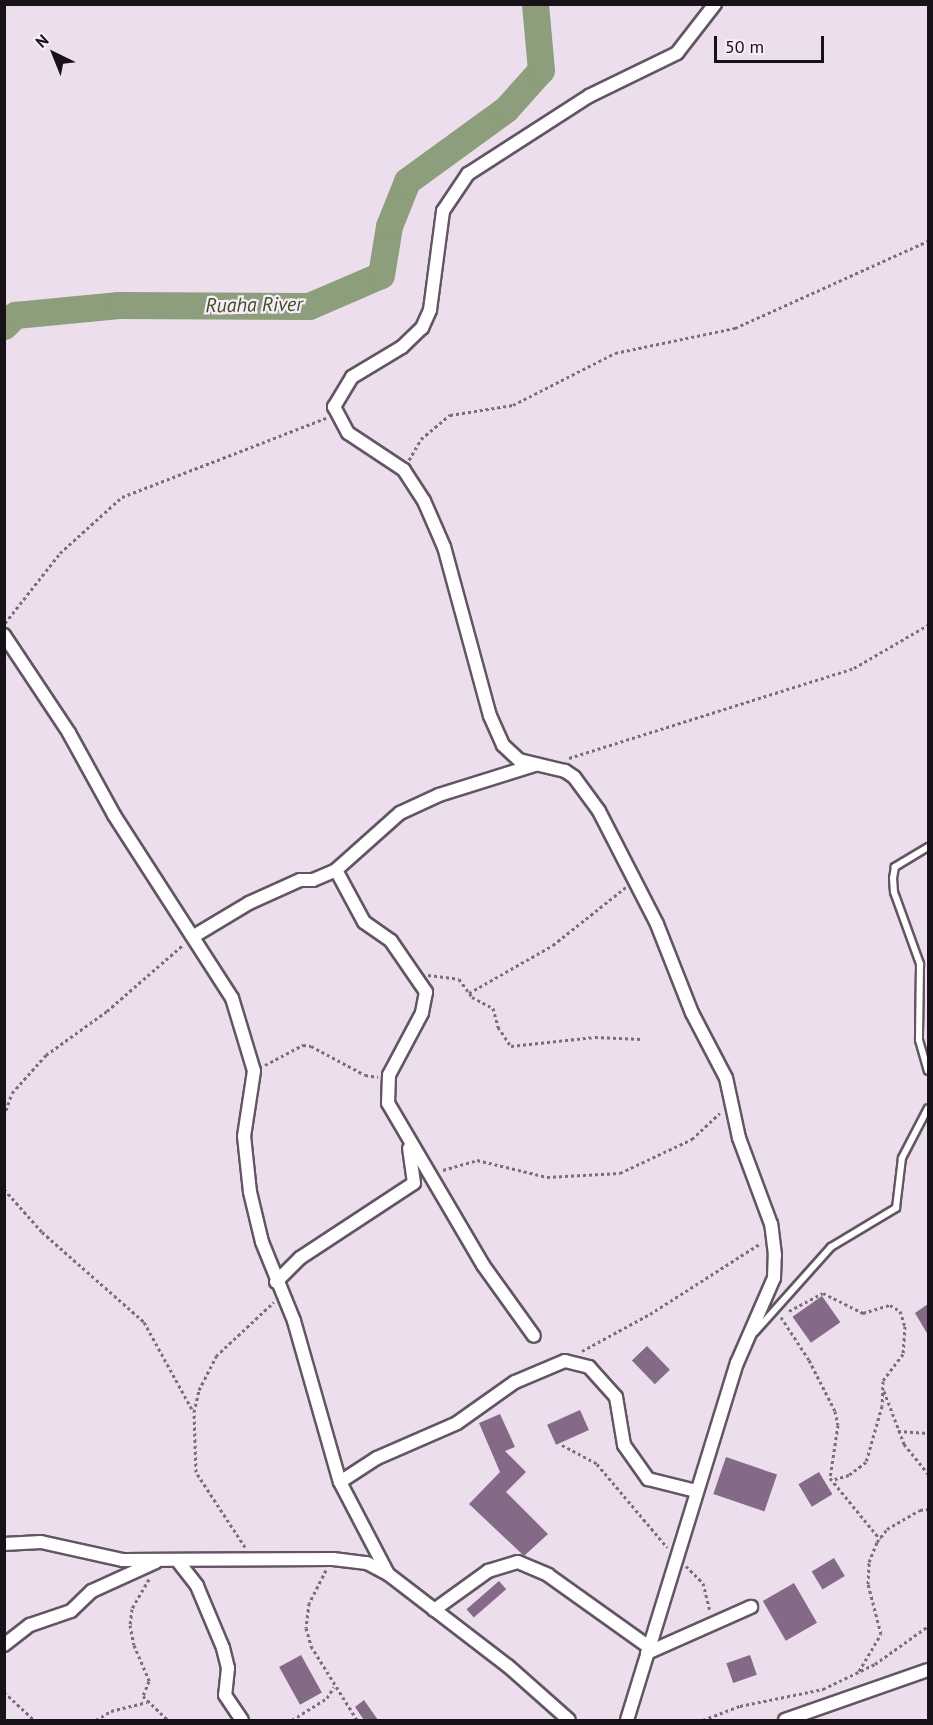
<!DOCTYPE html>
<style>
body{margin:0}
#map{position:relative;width:933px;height:1725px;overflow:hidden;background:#eddeee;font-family:"PT Sans",sans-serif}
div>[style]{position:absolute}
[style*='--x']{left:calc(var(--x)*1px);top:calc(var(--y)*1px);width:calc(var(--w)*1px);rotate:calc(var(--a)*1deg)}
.river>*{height:27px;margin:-13.5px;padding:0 13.5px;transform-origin:13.5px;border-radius:13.5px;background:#8c9e7b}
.building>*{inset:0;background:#846a87;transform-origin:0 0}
.path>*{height:3px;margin-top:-1.5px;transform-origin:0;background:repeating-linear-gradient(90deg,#786f79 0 3px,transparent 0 6px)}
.roads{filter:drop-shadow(2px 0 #635664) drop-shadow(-2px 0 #635664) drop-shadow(0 2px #635664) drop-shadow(0 -2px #635664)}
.lane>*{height:6px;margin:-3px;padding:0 3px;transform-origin:3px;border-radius:3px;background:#fff}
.street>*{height:12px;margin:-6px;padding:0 6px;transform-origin:6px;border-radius:6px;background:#fff}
span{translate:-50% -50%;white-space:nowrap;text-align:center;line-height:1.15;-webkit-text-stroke:4.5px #faebfc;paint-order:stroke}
.water-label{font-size:20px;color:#3a521e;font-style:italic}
.frame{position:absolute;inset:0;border:6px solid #171218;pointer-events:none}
.north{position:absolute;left:24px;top:24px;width:60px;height:60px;-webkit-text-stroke:4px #faebfc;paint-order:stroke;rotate:317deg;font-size:16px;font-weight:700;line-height:24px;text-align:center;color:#171218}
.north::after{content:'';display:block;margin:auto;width:21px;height:27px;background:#171218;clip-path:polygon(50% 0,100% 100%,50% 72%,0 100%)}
.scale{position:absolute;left:714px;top:36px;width:110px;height:27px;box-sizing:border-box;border:3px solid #171218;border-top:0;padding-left:8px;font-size:18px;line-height:21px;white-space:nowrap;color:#171218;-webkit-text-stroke:4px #faebfc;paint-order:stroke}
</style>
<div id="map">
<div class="river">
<div style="--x:4;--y:326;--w:16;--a:-45"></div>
<div style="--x:15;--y:315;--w:104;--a:-5.5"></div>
<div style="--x:119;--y:305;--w:190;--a:0.3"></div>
<div style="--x:309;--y:306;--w:78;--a:-23.3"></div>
<div style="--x:381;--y:275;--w:50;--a:-80.7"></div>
<div style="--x:389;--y:226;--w:48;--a:-68.2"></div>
<div style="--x:407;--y:181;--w:122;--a:-36"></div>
<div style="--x:506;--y:109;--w:52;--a:-48.1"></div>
<div style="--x:541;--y:70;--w:66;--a:-95.2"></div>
</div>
<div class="building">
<div style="left:822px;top:1296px;width:32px;height:36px;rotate:55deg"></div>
<div style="clip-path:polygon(928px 1304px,928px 1335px,915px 1313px)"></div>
<div style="left:647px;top:1346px;width:33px;height:21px;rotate:46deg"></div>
<div style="left:580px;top:1410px;width:22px;height:36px;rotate:66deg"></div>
<div style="clip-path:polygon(500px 1414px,515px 1447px,505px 1451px,526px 1472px,506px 1492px,548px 1534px,524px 1556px,469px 1504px,500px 1472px,479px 1423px)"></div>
<div style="left:726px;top:1457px;width:54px;height:39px;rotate:19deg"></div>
<div style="left:819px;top:1472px;width:26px;height:24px;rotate:59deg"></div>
<div style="left:834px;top:1558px;width:21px;height:26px;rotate:59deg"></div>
<div style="left:499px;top:1581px;width:11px;height:43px;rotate:49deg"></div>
<div style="left:794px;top:1583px;width:46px;height:36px;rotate:60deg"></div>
<div style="left:301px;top:1655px;width:43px;height:25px;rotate:61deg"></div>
<div style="left:750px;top:1655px;width:21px;height:25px;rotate:71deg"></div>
<div style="clip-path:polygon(364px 1700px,378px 1720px,364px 1720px,355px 1707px)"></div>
</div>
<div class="path">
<div style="--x:409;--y:460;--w:24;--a:-60"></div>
<div style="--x:421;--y:439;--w:38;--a:-40"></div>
<div style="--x:450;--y:415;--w:64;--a:-9"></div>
<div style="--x:513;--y:405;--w:114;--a:-27"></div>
<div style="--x:615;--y:353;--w:123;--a:-11.8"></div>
<div style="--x:735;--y:328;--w:212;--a:-24.3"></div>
<div style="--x:5;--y:623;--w:89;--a:-51.8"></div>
<div style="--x:60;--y:553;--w:84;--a:-42.1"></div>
<div style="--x:122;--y:497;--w:219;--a:-21.2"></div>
<div style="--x:569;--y:758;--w:299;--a:-17.5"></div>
<div style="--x:854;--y:668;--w:86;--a:-30.2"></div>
<div style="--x:428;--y:975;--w:31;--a:7"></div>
<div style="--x:459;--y:979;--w:22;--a:54"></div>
<div style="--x:472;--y:997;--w:24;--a:28"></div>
<div style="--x:493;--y:1008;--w:20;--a:75"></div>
<div style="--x:498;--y:1027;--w:23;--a:56"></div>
<div style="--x:511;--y:1046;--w:84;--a:-6.1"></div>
<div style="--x:595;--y:1037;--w:47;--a:2.4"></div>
<div style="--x:469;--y:993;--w:97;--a:-29.7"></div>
<div style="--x:553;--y:945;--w:93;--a:-38.5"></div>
<div style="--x:265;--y:1065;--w:43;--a:-27.8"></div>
<div style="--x:303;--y:1045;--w:8;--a:7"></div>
<div style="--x:311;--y:1046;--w:61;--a:28.2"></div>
<div style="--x:365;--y:1075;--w:13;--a:9"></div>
<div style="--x:4;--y:1116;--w:24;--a:-71"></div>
<div style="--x:12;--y:1093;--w:51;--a:-48.2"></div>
<div style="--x:46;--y:1055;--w:75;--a:-35.8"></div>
<div style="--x:107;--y:1011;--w:101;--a:-41"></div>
<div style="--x:443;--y:1170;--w:35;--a:-16"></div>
<div style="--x:477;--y:1160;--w:72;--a:13.7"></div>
<div style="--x:547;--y:1177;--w:73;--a:-3.1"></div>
<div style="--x:620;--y:1173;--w:80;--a:-25.3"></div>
<div style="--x:692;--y:1139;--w:38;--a:-43"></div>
<div style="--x:4;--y:1189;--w:57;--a:48.5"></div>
<div style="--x:42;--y:1232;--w:136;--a:41.4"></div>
<div style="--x:144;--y:1322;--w:102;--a:61.2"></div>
<div style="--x:789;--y:1311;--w:38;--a:-28"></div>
<div style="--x:823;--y:1293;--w:45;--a:26.6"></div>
<div style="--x:863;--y:1313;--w:28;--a:-17"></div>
<div style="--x:890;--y:1305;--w:12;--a:31"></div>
<div style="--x:900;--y:1311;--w:16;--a:72"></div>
<div style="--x:905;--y:1326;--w:28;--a:94"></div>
<div style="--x:903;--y:1354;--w:34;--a:127"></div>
<div style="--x:883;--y:1381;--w:25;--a:92"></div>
<div style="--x:882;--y:1406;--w:58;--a:105.9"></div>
<div style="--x:866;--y:1462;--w:21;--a:143"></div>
<div style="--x:849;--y:1475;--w:18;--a:164"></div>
<div style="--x:781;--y:1317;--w:51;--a:56.9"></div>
<div style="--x:809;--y:1360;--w:57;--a:63"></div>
<div style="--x:835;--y:1411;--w:14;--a:78"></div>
<div style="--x:838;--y:1425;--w:54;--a:98.6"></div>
<div style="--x:830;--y:1478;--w:79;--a:50.7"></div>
<div style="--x:582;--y:1351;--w:77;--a:-28.6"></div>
<div style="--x:650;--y:1314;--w:132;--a:-32.6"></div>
<div style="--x:884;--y:1391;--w:57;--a:69.3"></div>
<div style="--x:904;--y:1444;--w:38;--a:51"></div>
<div style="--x:898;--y:1431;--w:30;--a:4"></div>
<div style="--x:562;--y:1445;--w:40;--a:28"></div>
<div style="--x:597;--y:1464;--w:109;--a:49.9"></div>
<div style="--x:245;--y:1547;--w:90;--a:-123.2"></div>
<div style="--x:196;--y:1472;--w:60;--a:-91.9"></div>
<div style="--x:194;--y:1412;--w:23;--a:-77"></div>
<div style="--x:199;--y:1390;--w:38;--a:-63"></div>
<div style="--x:216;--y:1356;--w:79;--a:-43"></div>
<div style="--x:686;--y:1566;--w:24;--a:45"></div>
<div style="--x:703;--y:1583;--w:29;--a:76"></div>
<div style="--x:326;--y:1570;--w:37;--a:117"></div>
<div style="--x:309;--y:1603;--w:25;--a:97"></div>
<div style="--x:306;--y:1628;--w:19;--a:74"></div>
<div style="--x:311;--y:1646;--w:87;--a:58.1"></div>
<div style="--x:149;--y:1579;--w:34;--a:120"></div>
<div style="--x:132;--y:1609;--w:16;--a:97"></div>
<div style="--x:130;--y:1625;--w:20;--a:79"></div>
<div style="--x:134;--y:1645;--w:39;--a:67"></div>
<div style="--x:149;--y:1681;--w:16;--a:112"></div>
<div style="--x:143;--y:1696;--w:35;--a:44"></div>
<div style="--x:859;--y:1671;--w:43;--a:-59.3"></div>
<div style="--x:881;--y:1634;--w:52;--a:-104.6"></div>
<div style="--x:868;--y:1584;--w:22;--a:-87"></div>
<div style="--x:869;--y:1562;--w:22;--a:-68"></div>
<div style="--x:877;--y:1542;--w:16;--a:-52"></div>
<div style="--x:887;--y:1529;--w:38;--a:-30"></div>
<div style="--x:920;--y:1510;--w:8;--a:-7"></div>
<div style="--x:4;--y:1692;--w:41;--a:43"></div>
<div style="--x:96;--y:1720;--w:17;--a:-31"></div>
<div style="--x:111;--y:1711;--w:37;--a:-14"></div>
<div style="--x:292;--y:1720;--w:41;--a:-32.2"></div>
<div style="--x:327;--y:1698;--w:13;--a:-58"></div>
<div style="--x:703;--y:1720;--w:40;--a:-21"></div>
<div style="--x:740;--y:1706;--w:85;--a:-11.6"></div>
<div style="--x:823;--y:1689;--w:58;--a:-25.7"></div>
<div style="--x:875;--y:1664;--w:65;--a:-35.6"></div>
</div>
<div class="roads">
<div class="lane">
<div style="--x:928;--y:847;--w:39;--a:149"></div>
<div style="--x:895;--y:867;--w:11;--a:100"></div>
<div style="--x:893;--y:878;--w:14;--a:86"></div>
<div style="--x:894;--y:892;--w:77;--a:70.1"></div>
<div style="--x:920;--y:964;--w:76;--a:90.8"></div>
<div style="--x:919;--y:1040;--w:32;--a:74"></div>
<div style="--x:755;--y:1332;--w:114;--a:-48.2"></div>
<div style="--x:831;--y:1247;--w:76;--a:-31"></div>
<div style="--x:896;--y:1208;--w:50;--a:-83.2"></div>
<div style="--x:902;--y:1158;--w:56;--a:-62.5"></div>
</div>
<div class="street">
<div style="--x:4;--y:635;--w:118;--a:56.4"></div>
<div style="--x:69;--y:733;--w:94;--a:61.2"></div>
<div style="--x:114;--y:815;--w:218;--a:57.2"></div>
<div style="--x:232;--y:998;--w:76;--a:73.2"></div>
<div style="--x:254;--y:1071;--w:66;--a:98.7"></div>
<div style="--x:244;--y:1136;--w:56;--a:83.9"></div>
<div style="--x:250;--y:1192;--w:51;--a:76.5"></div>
<div style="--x:262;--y:1242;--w:85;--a:67.9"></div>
<div style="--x:294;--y:1321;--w:167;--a:74.1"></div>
<div style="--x:340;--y:1482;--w:104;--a:62.4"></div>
<div style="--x:336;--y:870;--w:59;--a:61.7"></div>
<div style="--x:364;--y:922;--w:33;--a:35"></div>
<div style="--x:391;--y:941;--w:62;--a:55.5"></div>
<div style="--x:426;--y:992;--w:21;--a:101"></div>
<div style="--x:422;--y:1013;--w:70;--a:118"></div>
<div style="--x:389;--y:1075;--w:28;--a:92"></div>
<div style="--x:388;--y:1103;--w:188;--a:59.6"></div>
<div style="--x:483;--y:1265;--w:87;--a:54.3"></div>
<div style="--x:194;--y:936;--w:64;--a:-31"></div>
<div style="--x:249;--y:903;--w:56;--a:-24.3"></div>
<div style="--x:300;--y:880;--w:13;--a:0"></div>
<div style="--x:313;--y:880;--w:25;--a:-23"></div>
<div style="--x:336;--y:870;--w:86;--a:-41.7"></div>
<div style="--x:400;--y:813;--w:43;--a:-24.8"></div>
<div style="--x:439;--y:795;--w:101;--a:-17.4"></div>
<div style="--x:276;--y:1282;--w:34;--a:-45"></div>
<div style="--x:300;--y:1258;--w:136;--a:-33.3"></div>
<div style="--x:414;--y:1183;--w:35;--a:-98"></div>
<div style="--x:340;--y:1482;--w:44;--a:-33"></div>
<div style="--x:377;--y:1458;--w:87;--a:-23.6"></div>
<div style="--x:457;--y:1423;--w:71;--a:-35.3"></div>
<div style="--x:515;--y:1382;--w:54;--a:-22.8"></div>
<div style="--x:565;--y:1361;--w:25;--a:14"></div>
<div style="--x:589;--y:1367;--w:40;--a:48"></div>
<div style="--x:616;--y:1397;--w:49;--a:80.5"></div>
<div style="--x:624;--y:1445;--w:42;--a:54.8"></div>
<div style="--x:648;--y:1479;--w:49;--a:14"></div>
<div style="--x:4;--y:1544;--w:37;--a:-3"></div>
<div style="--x:41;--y:1542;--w:84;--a:12.4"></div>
<div style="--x:123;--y:1560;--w:210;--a:-0.3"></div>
<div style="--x:333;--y:1559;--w:34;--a:7"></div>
<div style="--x:367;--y:1563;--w:24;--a:28"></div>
<div style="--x:388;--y:1574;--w:151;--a:37.5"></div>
<div style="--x:508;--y:1666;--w:81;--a:41.5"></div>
<div style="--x:177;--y:1560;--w:33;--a:52"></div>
<div style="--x:197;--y:1586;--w:67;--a:67.2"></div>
<div style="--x:223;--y:1648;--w:21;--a:76"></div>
<div style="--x:228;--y:1668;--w:27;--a:96"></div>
<div style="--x:225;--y:1695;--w:30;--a:56"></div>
<div style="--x:434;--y:1610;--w:67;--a:-35.8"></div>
<div style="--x:488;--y:1571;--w:31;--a:-17"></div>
<div style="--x:518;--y:1562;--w:33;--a:23"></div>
<div style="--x:548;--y:1575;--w:124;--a:35.5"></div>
<div style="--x:4;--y:1645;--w:33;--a:-38"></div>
<div style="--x:30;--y:1625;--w:43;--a:-18.9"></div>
<div style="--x:71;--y:1611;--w:29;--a:-44"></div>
<div style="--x:92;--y:1591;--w:70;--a:-24.4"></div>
<div style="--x:647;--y:1653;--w:114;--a:-23.9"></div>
<div style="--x:627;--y:1720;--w:374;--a:-72.9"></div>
<div style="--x:737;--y:1363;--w:93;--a:-66.5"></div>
<div style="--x:774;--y:1278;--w:23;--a:-88"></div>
<div style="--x:775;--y:1255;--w:31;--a:-97"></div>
<div style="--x:771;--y:1224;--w:92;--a:-110.4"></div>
<div style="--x:739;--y:1138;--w:61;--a:-102.2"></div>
<div style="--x:726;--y:1078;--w:73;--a:-117.6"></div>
<div style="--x:692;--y:1013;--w:96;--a:-111.5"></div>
<div style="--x:657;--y:924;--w:127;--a:-117.2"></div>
<div style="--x:599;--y:811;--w:42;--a:-126.3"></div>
<div style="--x:574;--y:777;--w:11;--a:-146"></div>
<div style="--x:565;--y:771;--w:47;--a:-166.6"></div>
<div style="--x:519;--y:760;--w:22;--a:-137"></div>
<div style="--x:503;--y:745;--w:32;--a:-114"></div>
<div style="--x:490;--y:716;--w:175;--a:-105.2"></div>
<div style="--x:444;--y:547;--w:50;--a:-113.5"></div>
<div style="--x:424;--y:501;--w:37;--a:-123"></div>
<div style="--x:404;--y:470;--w:67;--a:-146.5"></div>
<div style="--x:348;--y:433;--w:30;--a:-118"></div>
<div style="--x:334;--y:407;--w:35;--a:-59"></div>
<div style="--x:352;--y:377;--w:58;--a:-31"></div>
<div style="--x:402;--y:347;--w:28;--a:-44"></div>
<div style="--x:422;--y:328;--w:20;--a:-66"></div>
<div style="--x:430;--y:310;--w:100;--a:-82.5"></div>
<div style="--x:443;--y:211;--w:45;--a:-56"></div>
<div style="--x:468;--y:174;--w:144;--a:-32.8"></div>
<div style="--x:589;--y:96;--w:98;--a:-26"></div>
<div style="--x:677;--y:53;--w:62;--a:-52.2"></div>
<div style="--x:785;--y:1720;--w:151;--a:-19.3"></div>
</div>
</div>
<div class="water-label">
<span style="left:254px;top:305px;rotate:-1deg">Ruaha River</span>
</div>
<div class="frame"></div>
<div class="north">N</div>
<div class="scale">50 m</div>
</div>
